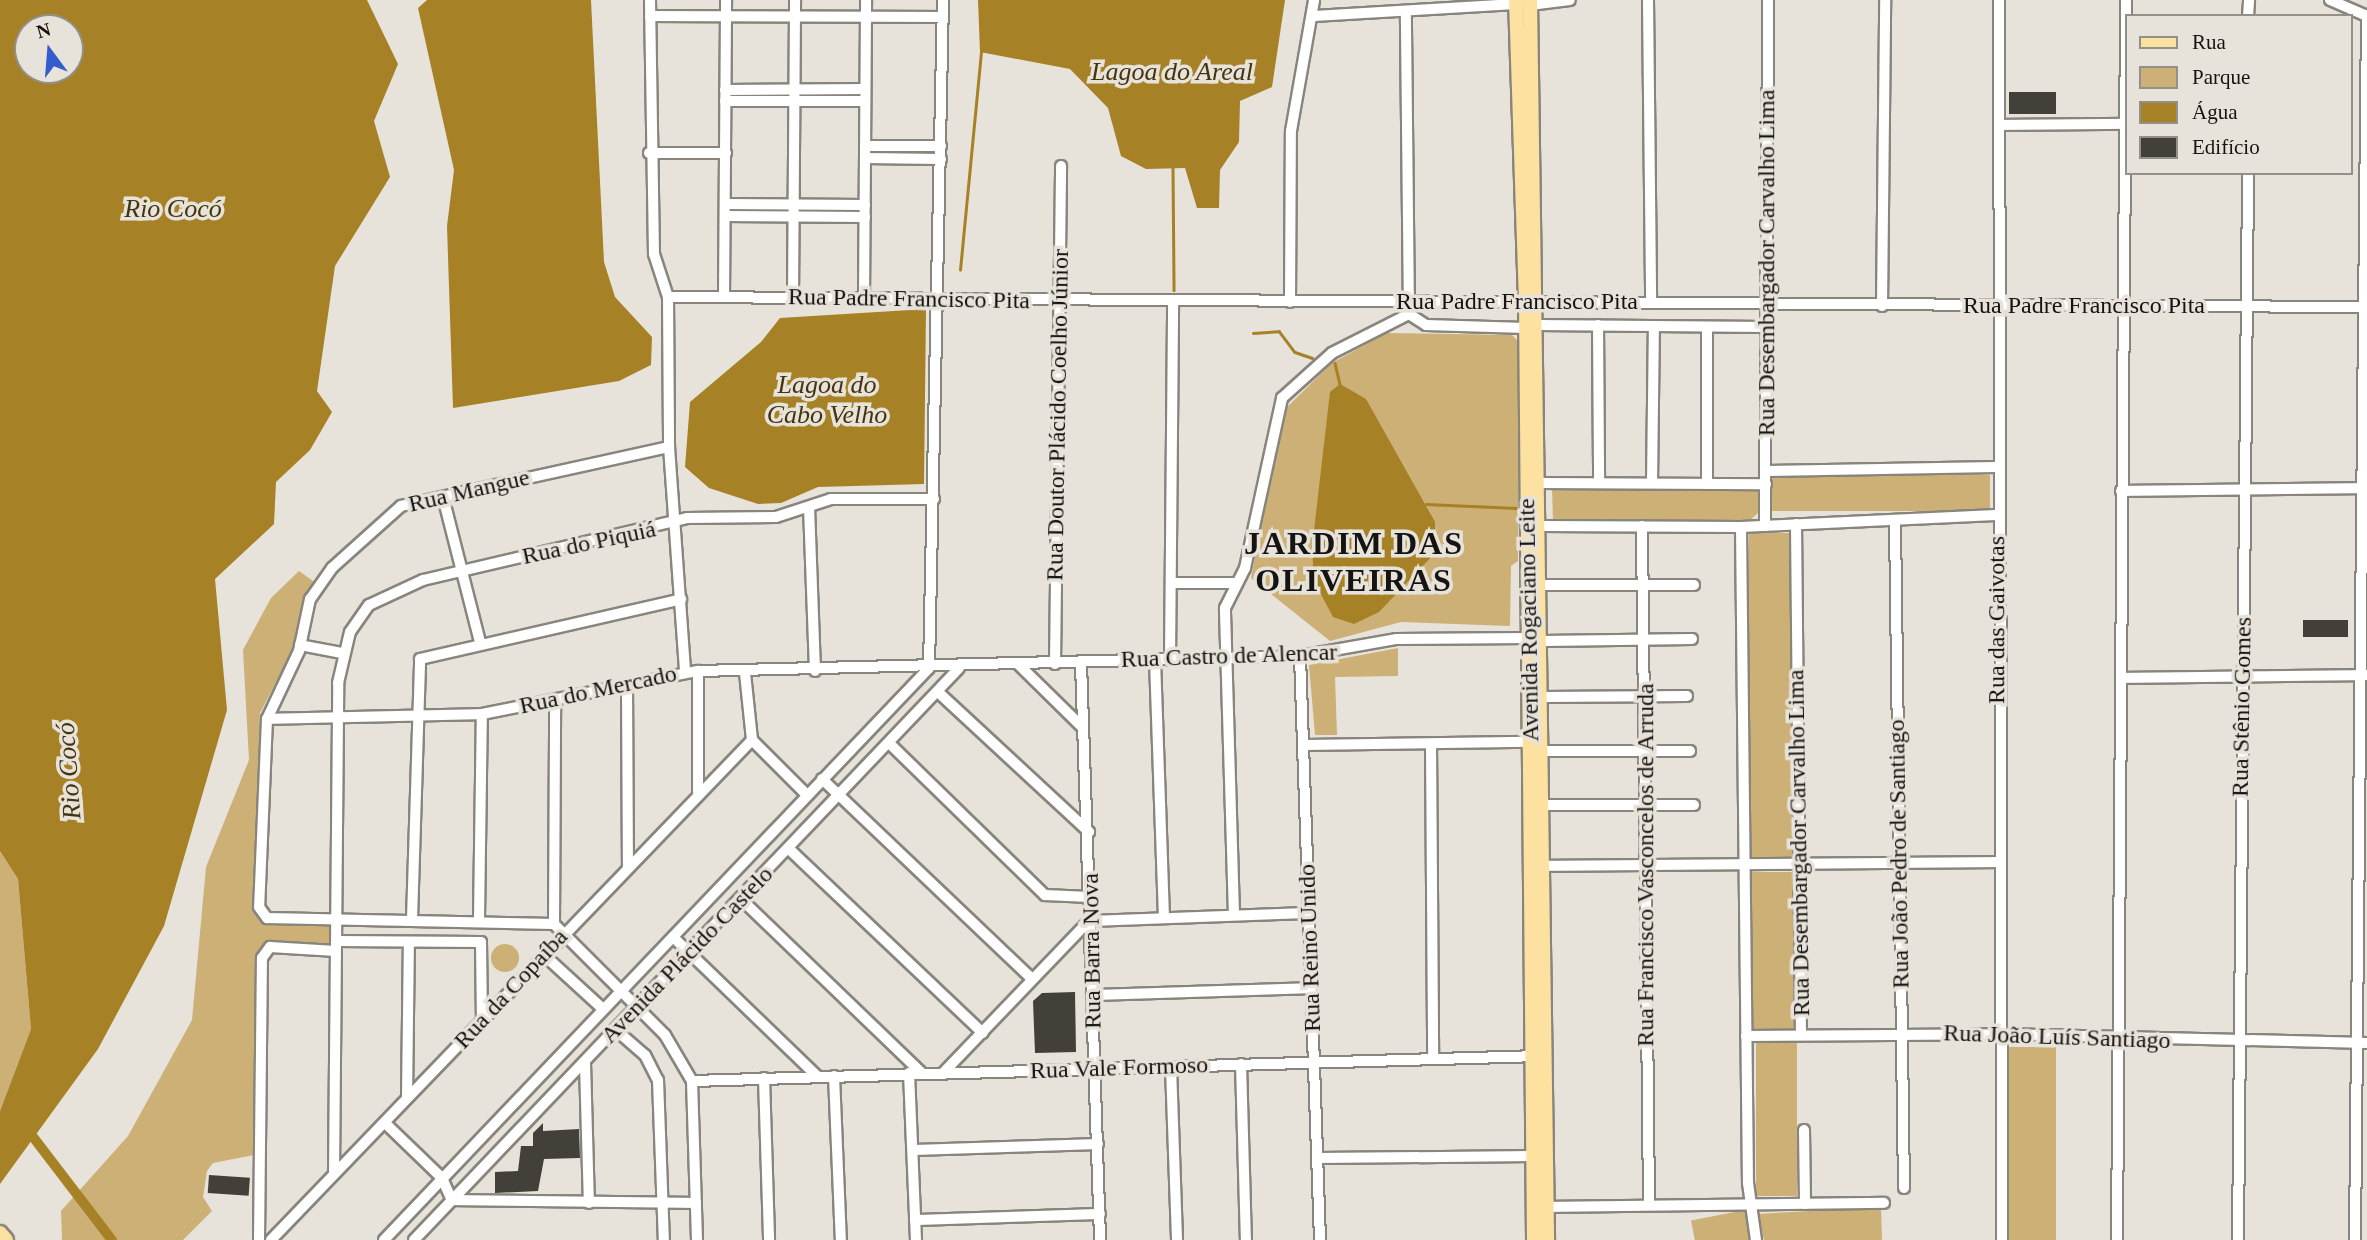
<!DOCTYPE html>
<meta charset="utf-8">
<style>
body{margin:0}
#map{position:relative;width:2367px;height:1240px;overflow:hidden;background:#e7e3da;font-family:Georgia,serif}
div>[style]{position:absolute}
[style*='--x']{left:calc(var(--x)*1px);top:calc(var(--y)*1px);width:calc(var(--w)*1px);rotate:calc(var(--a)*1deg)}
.green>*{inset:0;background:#ccb075;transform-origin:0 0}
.round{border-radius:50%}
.water>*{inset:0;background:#a68125}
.stream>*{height:2.5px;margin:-1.25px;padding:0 1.25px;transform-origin:1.25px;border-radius:1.25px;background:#a68125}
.canal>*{height:10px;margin:-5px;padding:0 5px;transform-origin:5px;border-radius:5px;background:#a68125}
.building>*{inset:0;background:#434039;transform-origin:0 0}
.roads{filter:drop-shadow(2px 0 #88857d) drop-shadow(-2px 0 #88857d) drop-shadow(0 2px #88857d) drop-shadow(0 -2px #88857d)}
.minor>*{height:10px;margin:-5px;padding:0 5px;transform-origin:5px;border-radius:5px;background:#fff}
.major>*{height:14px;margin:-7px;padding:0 7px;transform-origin:7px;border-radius:7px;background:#fde1a1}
span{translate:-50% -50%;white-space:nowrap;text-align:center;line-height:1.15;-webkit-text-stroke:7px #e7e3da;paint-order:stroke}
.street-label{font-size:24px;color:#161412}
.water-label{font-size:26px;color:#45350f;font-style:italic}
.district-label{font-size:32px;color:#161412;font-weight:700;letter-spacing:2px}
.legend{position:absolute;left:2125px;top:14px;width:228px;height:161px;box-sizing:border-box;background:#e7e3da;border:2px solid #93908a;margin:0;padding:9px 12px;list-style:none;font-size:21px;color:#161412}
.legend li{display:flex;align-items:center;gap:14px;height:35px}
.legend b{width:35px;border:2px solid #93908a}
.north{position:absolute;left:14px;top:14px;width:70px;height:70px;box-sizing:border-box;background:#e7e3da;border:2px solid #93908a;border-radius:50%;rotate:344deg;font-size:19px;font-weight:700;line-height:28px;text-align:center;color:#161412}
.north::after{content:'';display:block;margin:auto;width:24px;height:32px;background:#335ccc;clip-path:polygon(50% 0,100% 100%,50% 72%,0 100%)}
</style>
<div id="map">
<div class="green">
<div style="clip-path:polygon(1387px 333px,1512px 335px,1518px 341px,1518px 561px,1511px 566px,1510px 626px,1401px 622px,1330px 641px,1251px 578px,1284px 410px,1332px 363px)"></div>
<div style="left:1990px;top:475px;width:36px;height:219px;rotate:90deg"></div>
<div style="clip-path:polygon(1552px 486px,1760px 489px,1760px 511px,1748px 522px,1553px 522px)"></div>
<div style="left:1793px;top:533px;width:326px;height:44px;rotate:90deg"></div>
<div style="clip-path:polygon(299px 571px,313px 581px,294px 647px,260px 713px,255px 911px,264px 921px,331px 923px,332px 944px,264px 946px,258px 954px,254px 1155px,213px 1163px,207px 1171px,203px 1197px,212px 1211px,183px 1240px,62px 1240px,61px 1211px,128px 1136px,192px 1020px,206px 867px,249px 760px,243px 650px,271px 598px)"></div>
<div style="clip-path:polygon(1398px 648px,1398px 676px,1335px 677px,1337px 735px,1315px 735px,1309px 665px)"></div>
<div style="clip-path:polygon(0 851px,18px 879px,31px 1029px,0 1111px)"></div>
<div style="left:1751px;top:872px;width:44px;height:157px"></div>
<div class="round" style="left:491px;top:944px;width:28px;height:28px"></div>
<div style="left:1797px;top:1043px;width:153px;height:41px;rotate:90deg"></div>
<div style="left:2006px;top:1047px;width:50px;height:193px"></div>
<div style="clip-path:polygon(1881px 1207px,1882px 1240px,1764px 1240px,1758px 1214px)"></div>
<div style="left:1745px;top:1210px;width:31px;height:55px;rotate:79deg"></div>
</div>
<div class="water">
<div style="clip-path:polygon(evenodd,0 0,367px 0,398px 64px,374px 121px,390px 177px,335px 266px,317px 391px,332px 412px,310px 450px,276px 482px,274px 524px,215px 579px,227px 710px,164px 926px,98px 1049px,0 1184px,0 1111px,31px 1029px,18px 879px,0 851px,0 0,28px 28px,70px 28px,70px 70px,28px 70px,28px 28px)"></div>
<div style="clip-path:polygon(427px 0,591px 0,604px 262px,615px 297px,652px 337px,651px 365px,619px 381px,453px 408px,447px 226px,454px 170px,418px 8px)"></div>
<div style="clip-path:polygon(978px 0,1285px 0,1272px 87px,1240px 101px,1239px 142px,1220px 170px,1219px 208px,1197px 208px,1185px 168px,1146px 169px,1121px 156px,1108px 108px,1070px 69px,980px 52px)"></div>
<div style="clip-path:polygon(926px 309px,924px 484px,818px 487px,781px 503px,758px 504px,709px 488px,685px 467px,690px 402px,761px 342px,780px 318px)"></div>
<div style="clip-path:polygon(1340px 384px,1366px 399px,1435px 522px,1435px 553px,1379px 612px,1354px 624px,1333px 617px,1314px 581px,1312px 548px,1330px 392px)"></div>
</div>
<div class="stream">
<div style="--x:1173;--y:168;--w:122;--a:89.5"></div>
<div style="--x:960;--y:270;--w:220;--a:-84.5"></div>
<div style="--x:1253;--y:333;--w:26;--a:-4"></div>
<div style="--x:1279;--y:331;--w:26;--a:53"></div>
<div style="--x:1295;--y:352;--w:18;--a:19"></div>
<div style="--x:1335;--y:363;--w:23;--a:77"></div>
<div style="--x:1426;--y:504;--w:90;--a:2.5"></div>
</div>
<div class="canal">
<div style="--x:27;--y:1129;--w:140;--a:52.6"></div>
</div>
<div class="building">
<div style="left:2009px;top:92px;width:47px;height:22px"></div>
<div style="left:2303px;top:620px;width:45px;height:17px"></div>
<div style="clip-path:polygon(1075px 992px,1076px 1052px,1035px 1053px,1033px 1001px,1042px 993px)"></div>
<div style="clip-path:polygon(543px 1123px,543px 1131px,579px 1129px,580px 1158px,544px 1159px,538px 1191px,495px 1193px,495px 1172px,518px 1171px,521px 1146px,533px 1146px,533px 1133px)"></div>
<div style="left:209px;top:1175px;width:41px;height:18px;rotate:4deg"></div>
</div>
<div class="roads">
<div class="minor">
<div style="--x:650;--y:0;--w:254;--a:89.1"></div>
<div style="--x:654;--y:254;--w:45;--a:72"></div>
<div style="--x:1648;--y:0;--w:303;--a:89.4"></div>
<div style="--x:1999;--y:0;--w:1240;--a:89.86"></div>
<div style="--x:2330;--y:0;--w:40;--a:23.4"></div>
<div style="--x:1530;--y:5;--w:40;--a:-7.1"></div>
<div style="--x:650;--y:16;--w:293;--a:0.2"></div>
<div style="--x:1314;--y:16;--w:202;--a:-3.4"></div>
<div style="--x:2248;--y:16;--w:16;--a:-86"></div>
<div style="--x:725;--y:90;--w:140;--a:-0.4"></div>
<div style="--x:725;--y:101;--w:140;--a:0"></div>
<div style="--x:2000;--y:125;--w:127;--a:-0.5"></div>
<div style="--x:865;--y:146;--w:76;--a:0"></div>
<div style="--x:649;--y:153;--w:77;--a:0"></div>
<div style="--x:865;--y:158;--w:76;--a:0.8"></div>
<div style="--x:726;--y:204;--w:139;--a:0.4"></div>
<div style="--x:725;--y:216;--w:140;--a:0.4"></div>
<div style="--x:668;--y:297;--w:1699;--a:0.34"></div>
<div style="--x:668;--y:297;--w:150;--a:89.6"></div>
<div style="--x:669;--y:447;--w:226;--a:85.9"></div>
<div style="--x:724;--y:297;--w:297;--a:-89.6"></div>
<div style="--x:793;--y:297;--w:297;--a:-89.6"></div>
<div style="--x:864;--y:298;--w:298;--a:-89.6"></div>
<div style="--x:1290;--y:302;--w:171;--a:-89.7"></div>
<div style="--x:1291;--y:131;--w:133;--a:-80"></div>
<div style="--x:1882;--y:306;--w:306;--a:-89.4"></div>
<div style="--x:1409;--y:314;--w:20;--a:33"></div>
<div style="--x:1426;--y:325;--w:100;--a:1.7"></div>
<div style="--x:1538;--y:325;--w:228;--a:0.5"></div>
<div style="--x:1598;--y:325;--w:158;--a:89.6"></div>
<div style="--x:1707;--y:327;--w:157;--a:90"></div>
<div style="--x:669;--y:447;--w:274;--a:167.6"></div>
<div style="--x:401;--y:506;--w:93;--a:138.1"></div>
<div style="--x:332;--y:568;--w:38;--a:125"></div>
<div style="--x:310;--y:599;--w:53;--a:101.9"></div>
<div style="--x:299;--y:651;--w:75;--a:115.2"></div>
<div style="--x:267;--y:719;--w:188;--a:92.4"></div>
<div style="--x:259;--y:907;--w:14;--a:54"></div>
<div style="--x:267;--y:918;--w:287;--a:1.2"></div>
<div style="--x:554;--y:924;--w:157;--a:45"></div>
<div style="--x:665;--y:1035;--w:53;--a:59.6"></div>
<div style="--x:692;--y:1081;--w:159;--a:88.2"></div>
<div style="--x:1767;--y:471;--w:229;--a:-1"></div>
<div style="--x:1541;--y:483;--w:225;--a:0.3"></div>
<div style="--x:1652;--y:483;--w:157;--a:-89.3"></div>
<div style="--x:2121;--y:491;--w:246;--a:-0.7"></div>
<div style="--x:443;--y:497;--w:150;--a:75.7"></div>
<div style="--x:809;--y:507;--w:164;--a:87.9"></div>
<div style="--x:1895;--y:521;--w:667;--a:89.23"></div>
<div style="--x:1796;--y:524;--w:511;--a:89.44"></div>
<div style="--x:1542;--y:526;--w:199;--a:0.3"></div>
<div style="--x:1741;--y:527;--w:255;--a:-2.7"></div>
<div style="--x:1642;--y:526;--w:678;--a:89.41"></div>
<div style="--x:1765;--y:526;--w:526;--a:-89.67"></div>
<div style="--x:1741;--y:527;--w:656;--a:89.39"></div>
<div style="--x:1748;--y:1183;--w:58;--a:82"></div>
<div style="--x:1171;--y:583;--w:66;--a:0"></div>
<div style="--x:1542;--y:585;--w:152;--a:0"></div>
<div style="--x:1543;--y:641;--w:149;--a:-0.8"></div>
<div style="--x:300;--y:645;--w:43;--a:10.8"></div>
<div style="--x:1300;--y:656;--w:584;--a:88.04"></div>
<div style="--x:1155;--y:660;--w:258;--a:88"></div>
<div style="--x:1170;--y:660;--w:359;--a:-89.5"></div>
<div style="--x:1081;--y:663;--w:577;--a:88.11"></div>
<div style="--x:1055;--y:664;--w:498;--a:-89.3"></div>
<div style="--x:1019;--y:665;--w:88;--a:44.5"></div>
<div style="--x:929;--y:668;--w:668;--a:-88.8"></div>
<div style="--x:698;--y:671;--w:121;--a:90"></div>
<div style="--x:745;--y:673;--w:67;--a:84"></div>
<div style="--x:752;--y:740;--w:78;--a:45"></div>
<div style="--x:2121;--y:678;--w:246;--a:-0.7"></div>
<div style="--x:627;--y:685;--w:181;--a:89.7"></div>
<div style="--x:938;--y:692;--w:206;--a:42.8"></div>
<div style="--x:1544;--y:697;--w:143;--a:-0.4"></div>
<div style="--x:267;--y:719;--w:215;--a:-1.3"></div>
<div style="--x:482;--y:714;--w:220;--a:-11.3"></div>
<div style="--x:698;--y:671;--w:602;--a:-1.43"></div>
<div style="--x:1300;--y:656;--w:97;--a:-10"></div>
<div style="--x:1396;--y:639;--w:133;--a:-0.4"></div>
<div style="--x:889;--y:743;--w:218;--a:44.3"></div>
<div style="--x:1045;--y:895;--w:45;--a:2.5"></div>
<div style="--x:1431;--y:744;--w:312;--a:89.6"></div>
<div style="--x:1305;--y:745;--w:225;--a:-0.8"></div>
<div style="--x:1543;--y:751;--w:147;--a:0"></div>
<div style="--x:822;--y:779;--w:290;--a:43.6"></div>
<div style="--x:1544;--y:805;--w:150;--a:0"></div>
<div style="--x:789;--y:849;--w:267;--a:43.5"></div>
<div style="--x:1536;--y:866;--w:463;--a:-0.5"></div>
<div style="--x:741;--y:899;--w:251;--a:43.9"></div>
<div style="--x:1234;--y:915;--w:307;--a:-91.7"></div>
<div style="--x:1225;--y:608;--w:45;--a:-63.4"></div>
<div style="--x:1245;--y:568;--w:174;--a:-77.7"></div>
<div style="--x:1282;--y:398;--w:67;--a:-42"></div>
<div style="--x:1332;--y:353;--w:86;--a:-26.9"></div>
<div style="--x:1409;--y:314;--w:303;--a:-90.6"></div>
<div style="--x:412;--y:919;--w:260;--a:-88.2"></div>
<div style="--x:420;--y:659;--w:268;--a:-12.9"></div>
<div style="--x:479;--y:919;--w:205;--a:-89.2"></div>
<div style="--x:554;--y:924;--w:224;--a:-89.7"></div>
<div style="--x:673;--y:937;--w:200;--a:44"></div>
<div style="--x:337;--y:941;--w:144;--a:0.4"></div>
<div style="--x:481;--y:942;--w:78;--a:89.3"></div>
<div style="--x:544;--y:955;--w:80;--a:42.5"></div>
<div style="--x:1092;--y:995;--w:218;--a:-1.8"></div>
<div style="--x:616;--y:1030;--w:38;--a:41"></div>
<div style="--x:645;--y:1055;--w:28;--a:63"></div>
<div style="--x:658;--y:1080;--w:160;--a:87.9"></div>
<div style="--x:1746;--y:1036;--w:255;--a:-0.4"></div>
<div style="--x:2001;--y:1034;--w:366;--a:1.4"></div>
<div style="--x:585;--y:1063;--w:140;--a:88.4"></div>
<div style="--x:1241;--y:1064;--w:176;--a:88.4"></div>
<div style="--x:1171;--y:1067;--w:173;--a:88"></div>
<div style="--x:909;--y:1073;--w:167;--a:87.6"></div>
<div style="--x:943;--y:1073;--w:211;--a:-46.2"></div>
<div style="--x:1089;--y:921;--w:219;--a:-2.1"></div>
<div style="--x:834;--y:1076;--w:164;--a:87.6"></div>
<div style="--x:764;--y:1078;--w:162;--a:88.2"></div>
<div style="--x:692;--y:1081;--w:847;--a:-1.69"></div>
<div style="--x:407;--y:1098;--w:156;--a:-89.3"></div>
<div style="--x:385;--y:1123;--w:79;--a:44"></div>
<div style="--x:442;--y:1178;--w:24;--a:66"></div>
<div style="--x:1804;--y:1130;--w:74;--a:89.2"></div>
<div style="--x:914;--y:1150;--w:184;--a:-1.9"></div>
<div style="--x:1318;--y:1158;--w:215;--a:-0.5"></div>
<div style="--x:334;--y:1174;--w:491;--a:-89.5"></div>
<div style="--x:338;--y:683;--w:52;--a:-76.8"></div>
<div style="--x:350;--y:632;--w:33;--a:-55"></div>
<div style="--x:369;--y:605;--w:60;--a:-24.8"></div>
<div style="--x:423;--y:580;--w:271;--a:-13.2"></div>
<div style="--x:687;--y:518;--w:89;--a:-0.6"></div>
<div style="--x:776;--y:517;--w:58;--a:-18.1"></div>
<div style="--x:831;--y:499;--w:103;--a:0"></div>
<div style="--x:452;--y:1200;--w:244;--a:0.7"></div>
<div style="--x:1547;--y:1207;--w:337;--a:-0.7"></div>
<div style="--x:915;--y:1220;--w:185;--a:-1.9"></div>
<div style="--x:259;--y:1240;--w:282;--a:-89.4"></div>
<div style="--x:262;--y:958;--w:14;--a:-54"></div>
<div style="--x:270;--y:947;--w:66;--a:3.5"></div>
<div style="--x:271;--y:1240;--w:694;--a:-46.11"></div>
<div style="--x:384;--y:1240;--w:790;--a:-46.38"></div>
<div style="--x:414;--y:1240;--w:790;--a:-46.38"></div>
<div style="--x:2117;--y:1240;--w:1240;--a:-89.58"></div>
<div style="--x:2238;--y:1240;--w:1067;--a:-89.46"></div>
<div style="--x:2355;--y:1240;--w:1224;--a:-89.44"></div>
</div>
<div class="major">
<div style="--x:1516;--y:0;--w:302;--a:88.1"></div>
<div style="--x:1526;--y:302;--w:938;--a:89.51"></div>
<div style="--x:1530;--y:0;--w:1240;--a:89.21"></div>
<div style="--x:0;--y:1233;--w:9;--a:49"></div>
</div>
</div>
<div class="street-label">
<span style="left:1767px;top:263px;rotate:-90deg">Rua Desembargador Carvalho Lima</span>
<span style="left:909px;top:299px;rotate:1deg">Rua Padre Francisco Pita</span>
<span style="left:1517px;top:302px">Rua Padre Francisco Pita</span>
<span style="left:2084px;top:306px">Rua Padre Francisco Pita</span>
<span style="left:1058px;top:415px;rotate:-89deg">Rua Doutor Plácido Coelho Júnior</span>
<span style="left:469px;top:491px;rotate:-13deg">Rua Mangue</span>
<span style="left:589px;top:543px;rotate:-12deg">Rua do Piquiá</span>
<span style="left:1529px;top:620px;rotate:-91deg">Avenida Rogaciano Leite</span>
<span style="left:1997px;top:620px;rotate:-90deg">Rua das Gaivotas</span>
<span style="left:1229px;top:656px;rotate:-2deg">Rua Castro de Alencar</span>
<span style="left:598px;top:690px;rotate:-12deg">Rua do Mercado</span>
<span style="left:2242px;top:707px;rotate:-89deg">Rua Stênio Gomes</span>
<span style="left:1799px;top:843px;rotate:-91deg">Rua Desembargador Carvalho Lima</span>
<span style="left:1899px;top:854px;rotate:-91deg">Rua João Pedro de Santiago</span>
<span style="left:1646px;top:865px;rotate:-90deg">Rua Francisco Vasconcelos de Arruda</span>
<span style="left:1310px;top:948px;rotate:-92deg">Rua Reino Unido</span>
<span style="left:1092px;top:951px;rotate:-91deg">Rua Barra Nova</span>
<span style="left:687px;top:955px;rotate:-46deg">Avenida Plácido Castelo</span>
<span style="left:511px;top:989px;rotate:-47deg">Rua da Copaíba</span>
<span style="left:2057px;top:1037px;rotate:2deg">Rua João Luís Santiago</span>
<span style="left:1119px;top:1068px;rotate:-2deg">Rua Vale Formoso</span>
</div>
<div class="water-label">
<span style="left:1172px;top:72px">Lagoa do Areal</span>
<span style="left:173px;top:209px">Rio Cocó</span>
<span style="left:827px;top:400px">Lagoa do<br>Cabo Velho</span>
<span style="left:69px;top:771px;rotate:-94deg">Rio Cocó</span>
</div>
<div class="district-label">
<span style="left:1354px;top:562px">JARDIM DAS<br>OLIVEIRAS</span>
</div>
<ul class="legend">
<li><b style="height:9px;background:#fde1a1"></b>Rua</li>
<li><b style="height:19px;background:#ccb075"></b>Parque</li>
<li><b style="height:19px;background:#a68125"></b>Água</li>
<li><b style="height:19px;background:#434039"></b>Edifício</li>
</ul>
<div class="north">N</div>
</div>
